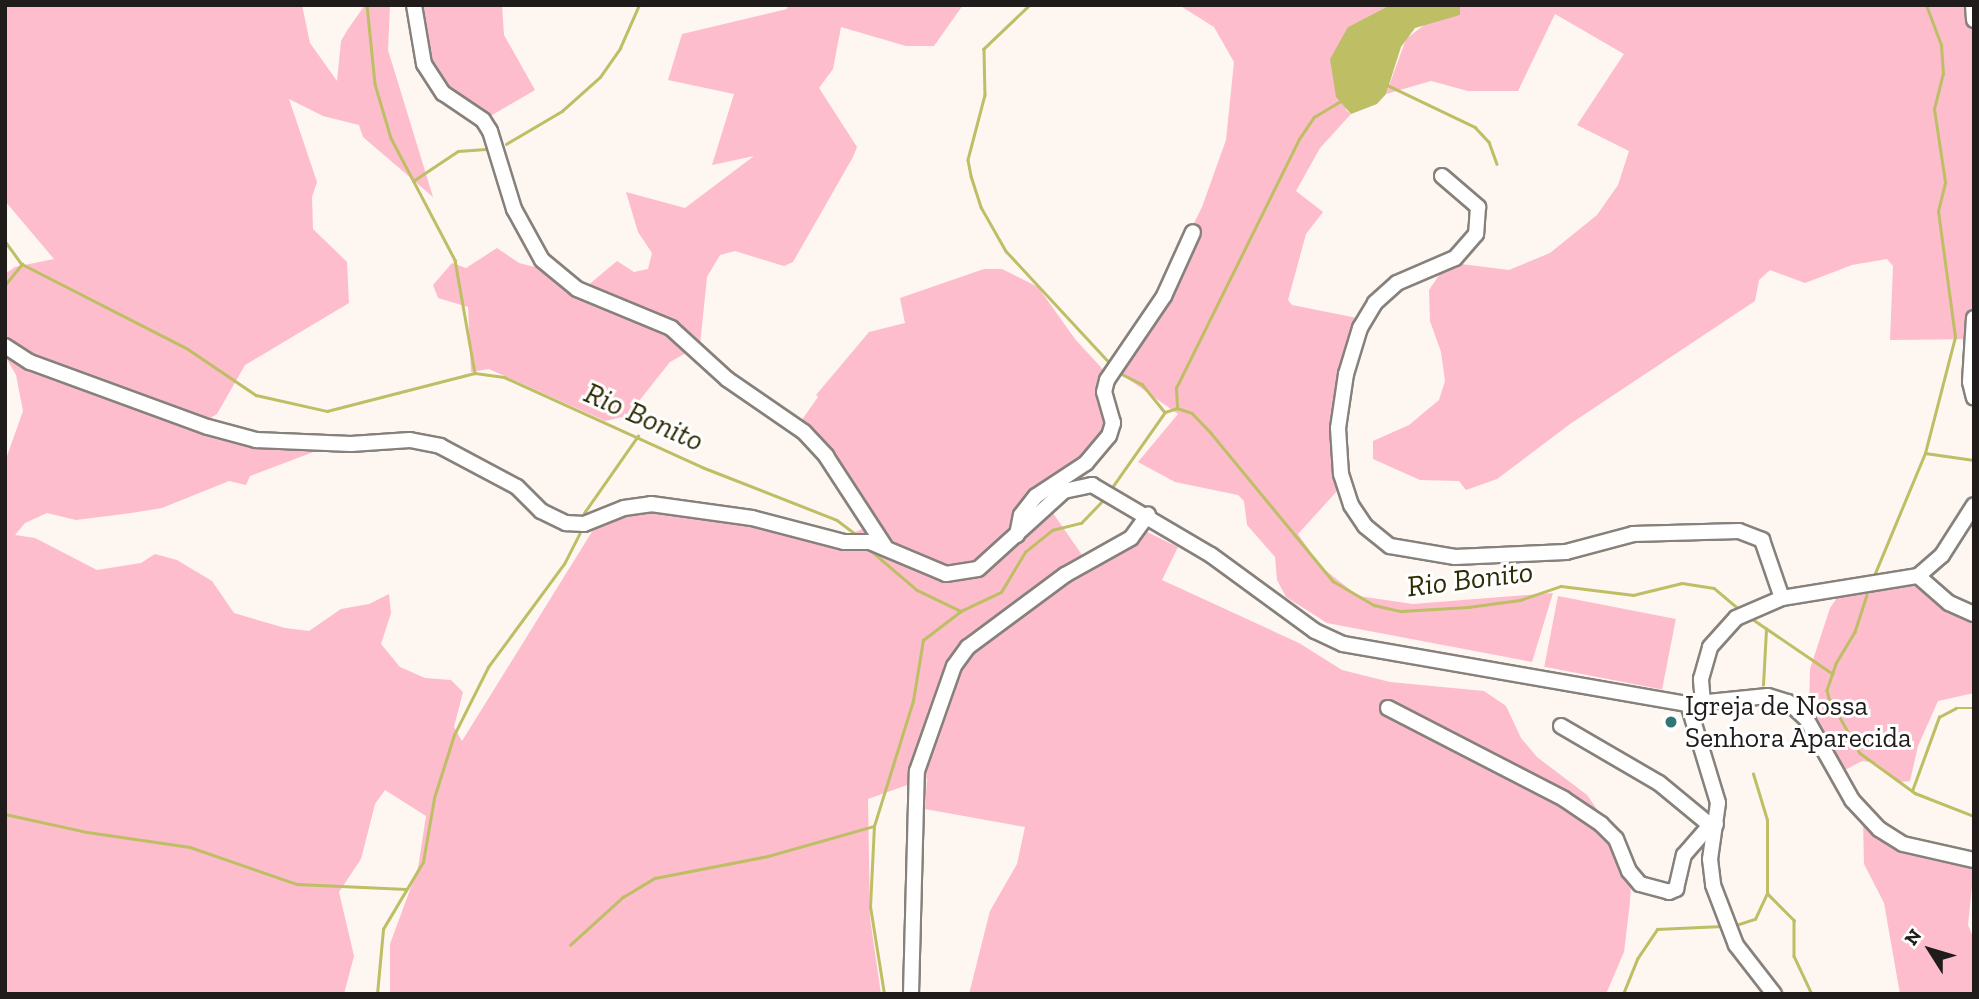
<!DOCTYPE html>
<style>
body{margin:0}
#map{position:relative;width:1979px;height:999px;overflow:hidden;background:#fdf6f1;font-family:"Zilla Slab",serif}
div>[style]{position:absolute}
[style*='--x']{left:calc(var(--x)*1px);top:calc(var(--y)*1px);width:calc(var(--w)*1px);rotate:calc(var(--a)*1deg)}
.green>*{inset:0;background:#fdbdcd;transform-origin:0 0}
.water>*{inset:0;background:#bebe65}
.stream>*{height:2.5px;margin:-1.25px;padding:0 1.25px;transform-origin:1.25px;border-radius:1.25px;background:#bebe65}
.roads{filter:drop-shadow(2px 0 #87817c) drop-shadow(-2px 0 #87817c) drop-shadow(0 2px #87817c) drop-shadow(0 -2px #87817c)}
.minor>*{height:14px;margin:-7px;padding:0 7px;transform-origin:7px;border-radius:7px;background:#fff}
.dots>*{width:19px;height:19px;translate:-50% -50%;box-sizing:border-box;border:4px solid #fff;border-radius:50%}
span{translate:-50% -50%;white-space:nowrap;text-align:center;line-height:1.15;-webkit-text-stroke:6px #fff;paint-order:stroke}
.poi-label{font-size:28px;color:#1f1c1b}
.left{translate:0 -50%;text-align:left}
.water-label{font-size:30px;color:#2d2c04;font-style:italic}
.frame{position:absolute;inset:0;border:7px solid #1f1c1b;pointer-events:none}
.north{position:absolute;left:1895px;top:915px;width:70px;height:70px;-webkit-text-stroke:5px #fff;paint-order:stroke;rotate:307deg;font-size:19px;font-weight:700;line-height:28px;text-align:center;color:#1f1c1b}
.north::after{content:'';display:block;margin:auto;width:24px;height:32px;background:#1f1c1b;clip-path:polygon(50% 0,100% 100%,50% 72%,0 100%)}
</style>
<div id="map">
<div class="green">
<div style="clip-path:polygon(5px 5px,302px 5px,310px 43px,337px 81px,341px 41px,348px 29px,365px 5px,390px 5px,388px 50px,433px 197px,363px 137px,359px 125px,323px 116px,289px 99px,317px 182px,312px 197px,313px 229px,347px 262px,349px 303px,245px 365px,217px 414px,207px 420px,229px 433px,324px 448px,250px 476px,246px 485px,229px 481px,162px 508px,131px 513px,76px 520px,47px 513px,25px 523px,15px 535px,35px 538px,97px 570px,141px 563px,155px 554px,177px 560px,212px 581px,234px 613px,285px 628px,309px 631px,341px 609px,369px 604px,389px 594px,391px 613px,381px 644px,400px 667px,425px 678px,451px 680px,463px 692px,454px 727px,462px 741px,598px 522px,643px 507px,845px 536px,870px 526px,799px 424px,818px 397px,816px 395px,869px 332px,905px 323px,900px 298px,984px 269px,1002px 269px,1038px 287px,1075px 339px,1108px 375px,1105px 429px,1089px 466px,1046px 503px,1082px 555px,1113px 537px,1142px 537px,1147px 532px,1178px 547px,1162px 580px,1299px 643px,1342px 670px,1390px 682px,1484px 691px,1506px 706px,1521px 738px,1537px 757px,1587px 795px,1610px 828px,1621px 854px,1631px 884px,1630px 902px,1624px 952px,1606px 994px,969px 994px,990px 911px,1017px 864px,1025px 827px,925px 809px,927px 778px,868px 799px,870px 918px,881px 994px,390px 994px,390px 944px,418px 868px,426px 816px,385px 790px,375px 804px,361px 859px,339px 892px,354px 956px,344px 994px,5px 994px,5px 481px,7px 456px,23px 411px,16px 375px,5px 356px,5px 274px,15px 267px,54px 259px,5px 201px)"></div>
<div style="clip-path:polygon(419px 5px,502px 5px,504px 35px,535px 90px,487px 118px,435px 90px)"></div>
<div style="clip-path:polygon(788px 5px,963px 5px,934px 46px,906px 46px,841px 27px,833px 69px,819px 88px,857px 147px,853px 157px,793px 262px,784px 266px,735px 251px,720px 255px,707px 277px,700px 345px,670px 362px,627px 416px,605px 421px,489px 369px,471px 372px,468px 307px,438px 298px,433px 285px,452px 263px,466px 268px,497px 248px,519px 263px,566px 275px,586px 287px,617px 261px,634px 272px,648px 269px,652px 253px,638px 232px,626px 192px,685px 208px,754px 156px,712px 165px,734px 94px,668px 80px,682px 34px,787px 9px)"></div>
<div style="clip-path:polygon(1179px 5px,1390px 5px,1348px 27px,1346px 110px,1351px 114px,1320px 148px,1296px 191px,1323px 212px,1306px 234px,1288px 300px,1292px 305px,1362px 319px,1334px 475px,1337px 491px,1298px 534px,1320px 566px,1358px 596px,1413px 604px,1553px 593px,1532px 662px,1327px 623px,1286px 597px,1277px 580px,1275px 557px,1247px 525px,1244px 501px,1238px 495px,1175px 482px,1138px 462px,1178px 414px,1114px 369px,1151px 309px,1202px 207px,1226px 140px,1234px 62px,1214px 27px)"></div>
<div style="clip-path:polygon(1460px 5px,1974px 5px,1974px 339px,1890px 340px,1893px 266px,1887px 259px,1852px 265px,1805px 283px,1770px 270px,1759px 280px,1755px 301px,1570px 424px,1497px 479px,1466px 490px,1459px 481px,1420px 480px,1373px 459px,1373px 441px,1409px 425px,1439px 400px,1445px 381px,1441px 352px,1430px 321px,1429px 290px,1442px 271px,1461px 264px,1509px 270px,1550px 253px,1597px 215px,1618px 185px,1629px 151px,1577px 125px,1624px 54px,1555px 14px,1518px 91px,1468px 91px,1431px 81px,1386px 94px,1406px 39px,1428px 22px,1460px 15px)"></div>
<div style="clip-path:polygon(1919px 578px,1930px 597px,1974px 619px,1974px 693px,1938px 701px,1918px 746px,1910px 781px,1900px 782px,1876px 763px,1862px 761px,1843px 771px,1809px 713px,1810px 669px,1830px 608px,1843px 589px)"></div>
<div style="left:1558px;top:596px;width:120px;height:72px;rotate:11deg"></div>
<div style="clip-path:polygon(1863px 820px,1910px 846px,1969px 857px,1974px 867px,1968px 925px,1974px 939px,1974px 994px,1900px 994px,1884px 903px,1864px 864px)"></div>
</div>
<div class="water">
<div style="clip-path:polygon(1390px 5px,1460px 5px,1460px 15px,1415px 28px,1401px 47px,1386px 94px,1377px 104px,1351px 114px,1336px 97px,1330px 59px,1348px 27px)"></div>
</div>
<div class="stream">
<div style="--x:367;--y:5;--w:79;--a:84.2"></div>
<div style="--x:375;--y:84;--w:56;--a:73.5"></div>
<div style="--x:391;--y:138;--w:138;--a:62.3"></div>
<div style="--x:455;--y:260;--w:115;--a:80"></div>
<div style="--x:1030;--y:5;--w:64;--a:136.3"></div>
<div style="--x:984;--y:49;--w:46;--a:88.8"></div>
<div style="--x:985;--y:95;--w:67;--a:104.7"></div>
<div style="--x:968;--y:160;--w:16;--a:79"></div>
<div style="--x:971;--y:176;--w:33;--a:72"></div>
<div style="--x:981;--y:207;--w:51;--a:60.4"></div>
<div style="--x:1006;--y:251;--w:150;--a:47.2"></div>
<div style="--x:1387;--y:85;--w:98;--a:25.5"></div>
<div style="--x:1475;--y:127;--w:21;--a:47"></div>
<div style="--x:1489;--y:142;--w:23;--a:70"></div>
<div style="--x:506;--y:144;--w:65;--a:-30.5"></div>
<div style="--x:562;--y:111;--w:51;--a:-41.8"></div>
<div style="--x:600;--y:77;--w:35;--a:-55"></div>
<div style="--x:620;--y:48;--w:47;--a:-66.2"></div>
<div style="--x:413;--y:181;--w:54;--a:-33.7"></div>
<div style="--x:458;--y:151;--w:31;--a:-4"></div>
<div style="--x:5;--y:241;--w:29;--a:54"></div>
<div style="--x:22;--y:264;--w:186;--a:27.1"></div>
<div style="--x:188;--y:349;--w:82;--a:34.1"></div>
<div style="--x:256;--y:395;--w:73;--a:12.7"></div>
<div style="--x:327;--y:411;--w:153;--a:-14.4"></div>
<div style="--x:475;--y:373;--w:29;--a:8"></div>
<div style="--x:504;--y:377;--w:217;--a:24.4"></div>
<div style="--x:702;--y:467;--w:145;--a:21.4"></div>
<div style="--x:837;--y:520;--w:26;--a:37"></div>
<div style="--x:5;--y:285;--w:27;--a:-51"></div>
<div style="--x:1120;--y:373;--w:25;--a:27"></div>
<div style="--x:1142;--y:384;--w:36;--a:51"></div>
<div style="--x:1177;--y:408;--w:20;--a:-93"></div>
<div style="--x:1176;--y:388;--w:278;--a:-63.7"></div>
<div style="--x:1299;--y:139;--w:27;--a:-56"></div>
<div style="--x:1314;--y:117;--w:33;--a:-31"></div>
<div style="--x:1925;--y:453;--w:49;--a:8.1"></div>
<div style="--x:1113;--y:486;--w:90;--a:-54.9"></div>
<div style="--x:1165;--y:412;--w:13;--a:-18"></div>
<div style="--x:1177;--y:408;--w:16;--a:18"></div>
<div style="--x:1192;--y:413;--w:28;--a:46"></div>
<div style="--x:1211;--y:433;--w:192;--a:50.5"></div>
<div style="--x:1333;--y:581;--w:48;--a:30.3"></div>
<div style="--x:1374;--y:605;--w:28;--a:13"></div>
<div style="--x:1401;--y:611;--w:67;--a:-3.4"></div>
<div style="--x:1468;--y:607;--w:52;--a:-7.7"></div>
<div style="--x:1520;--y:600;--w:43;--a:-18.9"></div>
<div style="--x:1561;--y:586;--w:73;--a:7.1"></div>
<div style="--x:1633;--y:595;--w:50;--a:-13.8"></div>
<div style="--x:1682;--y:583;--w:32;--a:9"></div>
<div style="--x:1714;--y:588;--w:30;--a:40"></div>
<div style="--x:584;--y:513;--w:94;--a:-55"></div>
<div style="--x:869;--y:549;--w:63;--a:40.5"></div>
<div style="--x:917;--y:590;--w:49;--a:25.5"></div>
<div style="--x:1873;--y:578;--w:135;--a:-67.4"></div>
<div style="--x:1925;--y:453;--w:120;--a:-75.5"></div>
<div style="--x:1955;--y:337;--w:127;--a:-97.7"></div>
<div style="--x:1938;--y:211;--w:30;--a:-76"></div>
<div style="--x:1945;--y:182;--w:74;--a:-98.6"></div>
<div style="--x:1934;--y:109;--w:36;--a:-76"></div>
<div style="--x:1943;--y:74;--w:29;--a:-94"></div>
<div style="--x:1941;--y:45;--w:43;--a:-110.6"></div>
<div style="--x:1867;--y:595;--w:39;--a:108"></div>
<div style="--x:1855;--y:632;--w:37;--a:121"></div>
<div style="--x:1836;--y:664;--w:28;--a:109"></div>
<div style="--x:1827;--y:690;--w:8;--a:76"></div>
<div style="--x:1829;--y:698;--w:63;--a:60.6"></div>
<div style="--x:1860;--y:753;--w:68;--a:36"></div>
<div style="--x:1915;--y:793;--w:63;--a:21.3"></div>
<div style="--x:1751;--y:618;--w:99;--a:34.3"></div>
<div style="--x:1763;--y:685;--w:56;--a:-86.9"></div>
<div style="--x:1912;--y:791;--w:79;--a:-70"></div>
<div style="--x:1939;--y:717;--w:19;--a:-28"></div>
<div style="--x:1956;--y:708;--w:18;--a:0"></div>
<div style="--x:5;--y:814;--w:84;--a:12.4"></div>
<div style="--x:87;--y:832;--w:104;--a:8.3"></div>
<div style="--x:190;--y:847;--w:113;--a:19.1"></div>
<div style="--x:297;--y:884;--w:109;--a:2.6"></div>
<div style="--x:1768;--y:894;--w:37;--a:45"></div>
<div style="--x:1794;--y:920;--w:36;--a:90"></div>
<div style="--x:1794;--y:956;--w:42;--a:64.7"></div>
<div style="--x:1736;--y:925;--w:20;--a:-18"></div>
<div style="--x:1755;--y:919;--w:29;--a:-65"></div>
<div style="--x:1767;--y:893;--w:73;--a:-90"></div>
<div style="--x:1767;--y:820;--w:48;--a:-106.9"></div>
<div style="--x:570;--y:945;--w:72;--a:-42.2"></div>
<div style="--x:623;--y:897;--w:37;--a:-31"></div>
<div style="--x:655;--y:878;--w:115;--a:-11"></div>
<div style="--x:768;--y:856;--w:110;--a:-15.8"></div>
<div style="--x:377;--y:994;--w:65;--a:-84.7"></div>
<div style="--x:383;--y:929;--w:78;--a:-59.2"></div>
<div style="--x:423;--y:862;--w:65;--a:-80.2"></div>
<div style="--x:434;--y:798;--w:66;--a:-72.4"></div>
<div style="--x:454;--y:735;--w:76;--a:-63.4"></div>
<div style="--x:488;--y:667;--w:128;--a:-53.6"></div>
<div style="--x:564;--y:564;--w:34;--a:-63"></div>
<div style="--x:884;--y:994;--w:88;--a:-99.1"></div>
<div style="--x:870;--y:907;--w:81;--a:-87.2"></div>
<div style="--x:874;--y:826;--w:131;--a:-72.7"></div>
<div style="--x:913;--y:701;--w:62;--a:-80.7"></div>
<div style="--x:923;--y:640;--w:48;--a:-37.3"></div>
<div style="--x:961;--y:611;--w:44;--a:-25.4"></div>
<div style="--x:1001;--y:592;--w:47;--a:-59"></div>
<div style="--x:1025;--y:552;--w:35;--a:-39"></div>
<div style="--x:1052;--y:530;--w:30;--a:-14"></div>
<div style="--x:1081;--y:523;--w:32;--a:-46"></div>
<div style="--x:1623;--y:994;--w:38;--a:-68"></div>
<div style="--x:1637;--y:959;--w:36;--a:-56"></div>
<div style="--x:1657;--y:929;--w:65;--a:-2.6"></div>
</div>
<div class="roads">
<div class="minor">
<div style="--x:414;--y:5;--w:60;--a:80.4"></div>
<div style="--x:424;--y:64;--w:35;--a:57"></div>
<div style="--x:443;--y:93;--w:48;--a:34"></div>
<div style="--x:483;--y:120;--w:13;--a:58"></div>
<div style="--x:490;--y:131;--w:82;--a:72.9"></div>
<div style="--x:514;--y:209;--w:58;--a:61.2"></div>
<div style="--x:542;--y:260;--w:45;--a:39.6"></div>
<div style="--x:577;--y:289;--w:102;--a:22.5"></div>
<div style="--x:671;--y:328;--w:76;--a:42.3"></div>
<div style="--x:727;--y:379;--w:93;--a:34.5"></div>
<div style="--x:804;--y:432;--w:33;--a:47"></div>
<div style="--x:826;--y:456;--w:110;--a:56.9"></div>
<div style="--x:1973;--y:5;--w:15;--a:86"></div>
<div style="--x:1442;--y:176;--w:48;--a:40.7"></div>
<div style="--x:1478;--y:207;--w:27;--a:94"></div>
<div style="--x:1476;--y:234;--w:32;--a:131"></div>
<div style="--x:1455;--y:258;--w:63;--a:156.7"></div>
<div style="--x:1397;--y:283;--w:30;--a:138"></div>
<div style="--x:1375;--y:303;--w:29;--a:121"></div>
<div style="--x:1360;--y:328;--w:48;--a:106.9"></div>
<div style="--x:1346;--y:374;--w:55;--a:98.4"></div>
<div style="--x:1338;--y:428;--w:46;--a:86.3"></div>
<div style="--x:1341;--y:474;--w:33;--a:72"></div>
<div style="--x:1351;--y:505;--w:25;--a:56"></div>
<div style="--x:1365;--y:526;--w:32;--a:39"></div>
<div style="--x:1390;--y:546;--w:66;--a:9.6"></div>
<div style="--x:1455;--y:557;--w:111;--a:-2.6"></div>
<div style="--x:1566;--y:552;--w:69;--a:-15"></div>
<div style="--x:1633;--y:534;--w:106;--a:-1.6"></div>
<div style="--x:1739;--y:531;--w:25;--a:21"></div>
<div style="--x:1762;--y:540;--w:61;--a:71"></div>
<div style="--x:1974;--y:318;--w:64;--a:93.6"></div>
<div style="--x:1970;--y:382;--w:16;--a:76"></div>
<div style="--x:5;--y:346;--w:30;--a:33"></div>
<div style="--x:30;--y:362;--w:189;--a:20.1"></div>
<div style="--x:208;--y:427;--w:50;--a:15.2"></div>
<div style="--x:256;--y:440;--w:95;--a:2.4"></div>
<div style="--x:351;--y:444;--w:59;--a:-3.9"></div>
<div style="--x:410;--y:440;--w:31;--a:11"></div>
<div style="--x:440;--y:446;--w:87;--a:28"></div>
<div style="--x:517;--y:487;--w:34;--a:45"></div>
<div style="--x:541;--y:511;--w:28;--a:26"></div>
<div style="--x:566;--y:523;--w:18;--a:3"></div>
<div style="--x:584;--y:524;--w:43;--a:-21.8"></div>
<div style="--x:624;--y:508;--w:27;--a:-8"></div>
<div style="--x:651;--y:504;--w:102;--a:7.9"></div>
<div style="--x:752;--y:518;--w:95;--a:14.6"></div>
<div style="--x:844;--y:542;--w:26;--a:0"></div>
<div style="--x:870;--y:542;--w:82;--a:22.8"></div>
<div style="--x:946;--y:574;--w:32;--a:-9"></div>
<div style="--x:978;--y:569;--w:116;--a:-42.2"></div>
<div style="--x:1064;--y:491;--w:29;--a:-12"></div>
<div style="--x:1092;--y:485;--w:138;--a:30.5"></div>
<div style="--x:1211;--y:555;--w:129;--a:36.2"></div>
<div style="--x:1315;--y:631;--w:31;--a:25"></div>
<div style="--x:1343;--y:644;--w:350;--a:9.9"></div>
<div style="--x:1688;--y:704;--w:80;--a:-5.7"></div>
<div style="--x:1768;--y:696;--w:21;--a:17"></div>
<div style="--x:1788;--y:702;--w:26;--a:43"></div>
<div style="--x:1807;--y:720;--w:92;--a:60.6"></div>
<div style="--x:1852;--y:800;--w:40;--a:47"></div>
<div style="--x:1879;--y:829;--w:28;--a:32"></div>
<div style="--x:1903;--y:844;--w:73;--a:12.7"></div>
<div style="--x:1017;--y:535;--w:20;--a:-79"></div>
<div style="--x:1021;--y:515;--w:24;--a:-52"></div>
<div style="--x:1036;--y:496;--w:60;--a:-33.4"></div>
<div style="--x:1086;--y:463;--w:35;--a:-50"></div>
<div style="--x:1109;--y:436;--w:14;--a:-73"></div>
<div style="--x:1113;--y:423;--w:32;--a:-106"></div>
<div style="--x:1104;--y:392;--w:12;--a:-76"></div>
<div style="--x:1107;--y:380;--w:102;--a:-55.8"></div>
<div style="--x:1164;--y:296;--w:70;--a:-65.6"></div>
<div style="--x:1918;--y:576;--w:41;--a:41.1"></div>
<div style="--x:1949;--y:603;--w:27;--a:24"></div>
<div style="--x:1703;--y:703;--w:24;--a:-95"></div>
<div style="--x:1701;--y:679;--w:33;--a:-74"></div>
<div style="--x:1710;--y:647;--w:39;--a:-48"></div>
<div style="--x:1736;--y:618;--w:50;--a:-23.5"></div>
<div style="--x:1782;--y:598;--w:138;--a:-9.2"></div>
<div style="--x:1918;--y:576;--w:32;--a:-41"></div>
<div style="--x:1942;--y:555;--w:59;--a:-57.4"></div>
<div style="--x:1688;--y:704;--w:103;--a:73.1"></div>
<div style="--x:1718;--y:803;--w:57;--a:98.1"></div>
<div style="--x:1710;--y:859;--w:26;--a:83"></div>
<div style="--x:1713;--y:885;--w:64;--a:69"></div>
<div style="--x:1736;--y:945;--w:62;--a:52.2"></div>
<div style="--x:1388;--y:708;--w:198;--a:27.3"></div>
<div style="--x:1564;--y:799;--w:45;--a:34"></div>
<div style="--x:1601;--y:824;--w:21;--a:45"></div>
<div style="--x:1616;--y:839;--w:35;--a:68"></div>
<div style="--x:1629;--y:871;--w:17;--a:50"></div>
<div style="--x:1640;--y:884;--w:30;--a:15"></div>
<div style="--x:1669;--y:892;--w:8;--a:-23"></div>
<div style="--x:1676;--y:889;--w:35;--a:-77"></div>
<div style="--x:1684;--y:855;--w:40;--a:-49"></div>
<div style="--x:1561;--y:726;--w:113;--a:30.2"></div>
<div style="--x:1659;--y:783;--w:66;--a:39.5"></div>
<div style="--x:1710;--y:825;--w:6;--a:-9"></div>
<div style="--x:911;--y:994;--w:223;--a:-88.5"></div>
<div style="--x:917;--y:771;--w:111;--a:-70.6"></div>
<div style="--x:954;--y:666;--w:24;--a:-54"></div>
<div style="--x:968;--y:647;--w:121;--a:-36.6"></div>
<div style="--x:1065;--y:575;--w:76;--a:-29.3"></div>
<div style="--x:1131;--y:538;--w:29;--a:-54"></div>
</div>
</div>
<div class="dots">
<div style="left:1671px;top:722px;background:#307873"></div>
</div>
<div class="poi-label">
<span class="left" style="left:1685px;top:722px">Igreja de Nossa<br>Senhora Aparecida</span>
</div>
<div class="water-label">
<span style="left:644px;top:417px;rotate:24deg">Rio Bonito</span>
<span style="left:1470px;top:579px;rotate:-7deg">Rio Bonito</span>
</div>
<div class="frame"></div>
<div class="north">N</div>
</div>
